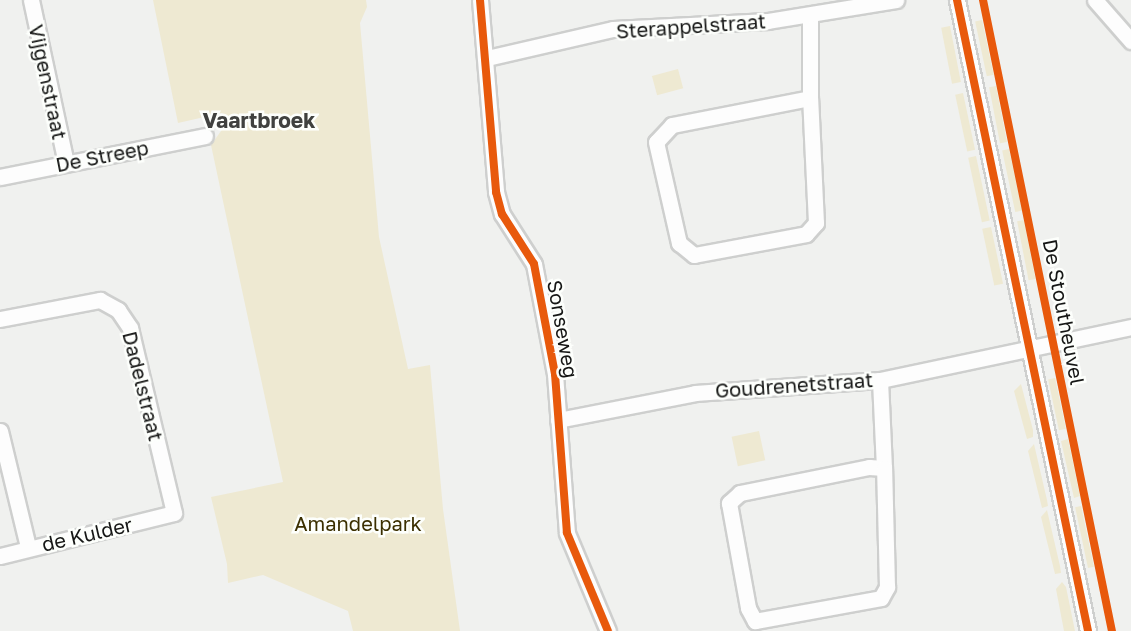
<!DOCTYPE html>
<style>
body{margin:0}
#map{position:relative;width:1131px;height:631px;overflow:hidden;background:#f0f1ef;font-family:"Golos Text",sans-serif}
div>[style]{position:absolute}
[style*='--x']{left:calc(var(--x)*1px);top:calc(var(--y)*1px);width:calc(var(--w)*1px);rotate:calc(var(--a)*1deg)}
.green>*{inset:0;background:#eee9d2;transform-origin:0 0}
.roads{filter:drop-shadow(2px 0 #cecfce) drop-shadow(-2px 0 #cecfce) drop-shadow(0 2px #cecfce) drop-shadow(0 -2px #cecfce)}
.minor>*{height:15px;margin:-7.5px;padding:0 7.5px;transform-origin:7.5px;border-radius:7.5px;background:#fdfdfd}
.cycleway>*{height:8px;margin:-4px;padding:0 4px;transform-origin:4px;border-radius:4px;background:#e8590c}
span{translate:-50% -50%;white-space:nowrap;text-align:center;line-height:1.15;-webkit-text-stroke:5px #fdfffc;paint-order:stroke}
.street-label{font-size:20px;color:#151615}
.park-label{font-size:20px;color:#3b2f00}
.neighbourhood-label{font-size:21px;color:#40413f;font-weight:700}
</style>
<div id="map">
<div class="green">
<div style="clip-path:polygon(153px 0,366px 0,367px 7px,360px 23px,379px 237px,408px 369px,430px 365px,443px 509px,460px 631px,353px 631px,348px 611px,263px 575px,228px 583px,227px 564px,211px 497px,283px 482px,211px 145px,226px 124px,222px 113px,178px 123px)"></div>
<div style="left:982px;top:20px;width:56px;height:7px;rotate:78deg"></div>
<div style="left:950px;top:26px;width:57px;height:9px;rotate:79deg"></div>
<div style="left:678px;top:69px;width:20px;height:27px;rotate:75deg"></div>
<div style="left:996px;top:86px;width:57px;height:7px;rotate:79deg"></div>
<div style="left:963px;top:93px;width:58px;height:8px;rotate:78deg"></div>
<div style="left:1009px;top:149px;width:63px;height:7px;rotate:78deg"></div>
<div style="left:976px;top:156px;width:66px;height:8px;rotate:78deg"></div>
<div style="left:1024px;top:220px;width:60px;height:7px;rotate:79deg"></div>
<div style="left:991px;top:227px;width:58px;height:9px;rotate:78deg"></div>
<div style="left:1055px;top:378px;width:52px;height:7px;rotate:78deg"></div>
<div style="clip-path:polygon(1021px 384px,1033px 430px,1033px 437px,1027px 439px,1014px 391px)"></div>
<div style="left:759px;top:431px;width:30px;height:28px;rotate:78deg"></div>
<div style="clip-path:polygon(1068px 439px,1080px 496px,1074px 498px,1061px 441px)"></div>
<div style="clip-path:polygon(1034px 444px,1047px 500px,1048px 506px,1042px 508px,1028px 451px)"></div>
<div style="left:1081px;top:506px;width:62px;height:6px;rotate:78deg"></div>
<div style="clip-path:polygon(1047px 510px,1060px 566px,1061px 573px,1055px 574px,1041px 517px)"></div>
<div style="clip-path:polygon(1062px 582px,1066px 587px,1075px 631px,1064px 631px,1056px 589px)"></div>
</div>
<div class="roads">
<div class="minor">
<div style="--x:31;--y:0;--w:167;--a:77.9"></div>
<div style="--x:480;--y:0;--w:193;--a:85.2"></div>
<div style="--x:496;--y:192;--w:23;--a:75"></div>
<div style="--x:502;--y:214;--w:59;--a:57.4"></div>
<div style="--x:534;--y:264;--w:112;--a:79.2"></div>
<div style="--x:555;--y:374;--w:159;--a:85.7"></div>
<div style="--x:567;--y:533;--w:106;--a:67.3"></div>
<div style="--x:957;--y:0;--w:644;--a:78.27"></div>
<div style="--x:1095;--y:0;--w:55;--a:48.7"></div>
<div style="--x:810;--y:17;--w:81;--a:90"></div>
<div style="--x:810;--y:98;--w:141;--a:168.9"></div>
<div style="--x:672;--y:125;--w:23;--a:133"></div>
<div style="--x:656;--y:142;--w:104;--a:77.2"></div>
<div style="--x:679;--y:243;--w:19;--a:39"></div>
<div style="--x:694;--y:255;--w:114;--a:-10.6"></div>
<div style="--x:806;--y:234;--w:15;--a:-48"></div>
<div style="--x:816;--y:223;--w:125;--a:-92.7"></div>
<div style="--x:487;--y:58;--w:129;--a:-13"></div>
<div style="--x:613;--y:29;--w:155;--a:-3"></div>
<div style="--x:768;--y:21;--w:130;--a:-9.3"></div>
<div style="--x:0;--y:177;--w:209;--a:-11.3"></div>
<div style="--x:0;--y:319;--w:102;--a:-10.8"></div>
<div style="--x:100;--y:300;--w:21;--a:29"></div>
<div style="--x:118;--y:310;--w:22;--a:56"></div>
<div style="--x:130;--y:328;--w:190;--a:76.6"></div>
<div style="--x:174;--y:513;--w:179;--a:166.1"></div>
<div style="--x:880;--y:380;--w:88;--a:87.4"></div>
<div style="--x:884;--y:468;--w:15;--a:-176"></div>
<div style="--x:869;--y:467;--w:132;--a:168.6"></div>
<div style="--x:740;--y:493;--w:15;--a:138"></div>
<div style="--x:729;--y:503;--w:107;--a:79.7"></div>
<div style="--x:748;--y:608;--w:15;--a:62"></div>
<div style="--x:755;--y:621;--w:128;--a:-10.3"></div>
<div style="--x:881;--y:598;--w:13;--a:-61"></div>
<div style="--x:887;--y:587;--w:119;--a:-91.4"></div>
<div style="--x:558;--y:420;--w:140;--a:-11.1"></div>
<div style="--x:695;--y:393;--w:185;--a:-4"></div>
<div style="--x:880;--y:380;--w:257;--a:-11.9"></div>
<div style="--x:0;--y:431;--w:119;--a:76.4"></div>
</div>
</div>
<div class="cycleway">
<div style="--x:480;--y:0;--w:193;--a:85.2"></div>
<div style="--x:496;--y:192;--w:23;--a:75"></div>
<div style="--x:502;--y:214;--w:59;--a:57.4"></div>
<div style="--x:534;--y:264;--w:112;--a:79.2"></div>
<div style="--x:555;--y:374;--w:159;--a:85.7"></div>
<div style="--x:567;--y:533;--w:106;--a:67.3"></div>
<div style="--x:957;--y:0;--w:644;--a:78.27"></div>
<div style="--x:983;--y:0;--w:644;--a:78.45"></div>
</div>
<div class="street-label">
<span style="left:691px;top:26px;rotate:-4deg">Sterappelstraat</span>
<span style="left:48px;top:82px;rotate:78deg">Vijgenstraat</span>
<span style="left:102px;top:156px;rotate:-11deg">De Streep</span>
<span style="left:1064px;top:312px;rotate:79deg">De Stoutheuvel</span>
<span style="left:563px;top:329px;rotate:80deg">Sonseweg</span>
<span style="left:794px;top:385px;rotate:-4deg">Goudrenetstraat</span>
<span style="left:143px;top:386px;rotate:76deg">Dadelstraat</span>
<span style="left:87px;top:534px;rotate:-13deg">de Kulder</span>
</div>
<div class="park-label">
<span style="left:358px;top:523px">Amandelpark</span>
</div>
<div class="neighbourhood-label">
<span style="left:259px;top:120px">Vaartbroek</span>
</div>
</div>
